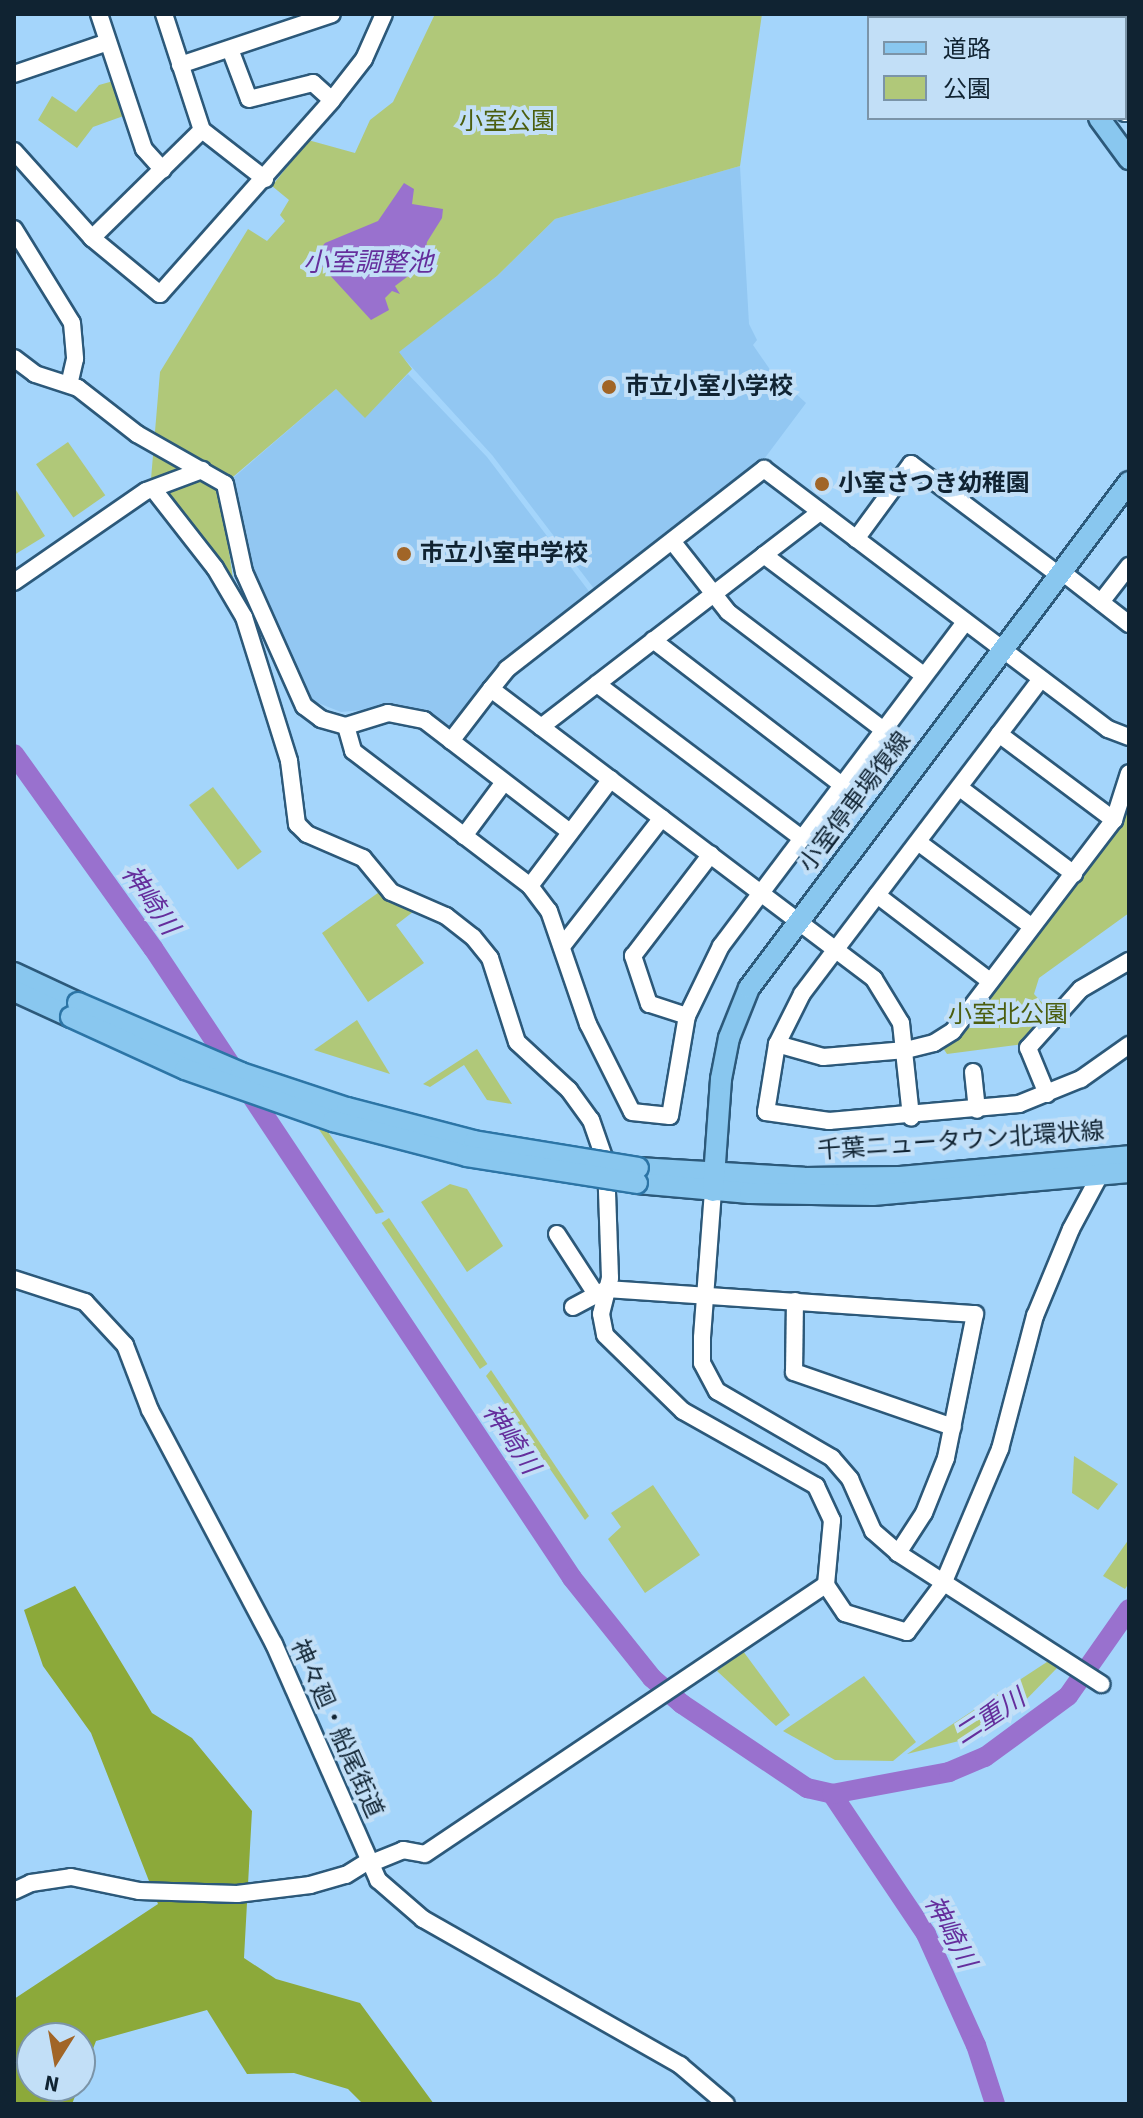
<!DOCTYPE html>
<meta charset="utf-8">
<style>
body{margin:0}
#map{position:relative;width:1143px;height:2118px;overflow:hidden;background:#a4d5fb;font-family:"Source Sans 3","Noto Sans JP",sans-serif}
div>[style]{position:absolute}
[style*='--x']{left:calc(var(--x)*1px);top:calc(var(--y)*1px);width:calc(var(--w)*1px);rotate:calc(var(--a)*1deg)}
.built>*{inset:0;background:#92c7f2}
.green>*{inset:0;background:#b0c879;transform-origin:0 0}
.forest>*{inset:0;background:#8ca93a}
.water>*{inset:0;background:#9971ce}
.river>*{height:20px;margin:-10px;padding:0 10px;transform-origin:10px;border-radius:10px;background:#9971ce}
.roads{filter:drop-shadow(2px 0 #2c597a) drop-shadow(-2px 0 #2c597a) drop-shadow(0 2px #2c597a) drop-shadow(0 -2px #2c597a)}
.minor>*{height:16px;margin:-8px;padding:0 8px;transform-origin:8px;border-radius:8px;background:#fff}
.major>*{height:20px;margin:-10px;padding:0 10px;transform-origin:10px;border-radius:10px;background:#89c7ef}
.bridges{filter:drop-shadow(2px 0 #2c75a6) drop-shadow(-2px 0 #2c75a6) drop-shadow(0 2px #2c75a6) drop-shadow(0 -2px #2c75a6)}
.major-bridge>*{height:20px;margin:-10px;padding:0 10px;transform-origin:10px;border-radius:10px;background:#89c7ef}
.dots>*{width:22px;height:22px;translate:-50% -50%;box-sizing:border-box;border:4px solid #c2dff7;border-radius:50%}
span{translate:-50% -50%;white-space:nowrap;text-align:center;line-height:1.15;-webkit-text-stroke:8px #c2dff7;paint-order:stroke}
.park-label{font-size:24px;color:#4b5e0f}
.poi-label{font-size:24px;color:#102332;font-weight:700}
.left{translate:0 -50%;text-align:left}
.street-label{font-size:24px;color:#102332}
.water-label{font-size:26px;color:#652e9c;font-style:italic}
.frame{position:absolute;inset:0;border:16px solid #102332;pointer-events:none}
.legend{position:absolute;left:867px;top:16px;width:260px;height:104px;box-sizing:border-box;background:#c2dff7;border:2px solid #7b94a8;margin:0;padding:10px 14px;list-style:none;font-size:24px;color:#102332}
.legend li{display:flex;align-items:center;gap:16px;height:40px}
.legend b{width:40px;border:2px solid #7b94a8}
.north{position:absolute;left:16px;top:2022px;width:80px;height:80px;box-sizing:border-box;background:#c2dff7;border:2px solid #7b94a8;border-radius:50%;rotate:191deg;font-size:22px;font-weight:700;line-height:32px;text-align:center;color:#102332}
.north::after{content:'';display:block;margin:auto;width:28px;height:36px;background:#a16527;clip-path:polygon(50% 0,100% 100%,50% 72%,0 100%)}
</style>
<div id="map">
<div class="built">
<div style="clip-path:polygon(740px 166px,749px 324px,757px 340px,753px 345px,771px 371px,806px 403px,761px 463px,595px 590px,492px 455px,398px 352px,497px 276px,555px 219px)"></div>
<div style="clip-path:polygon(408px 374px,487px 457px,591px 594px,502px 663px,451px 728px,405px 706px,341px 712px,313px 701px,252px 568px,233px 478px,336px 389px,365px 417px)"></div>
</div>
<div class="green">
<div style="clip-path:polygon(435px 14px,762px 14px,740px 166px,555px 219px,497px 276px,399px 352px,412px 369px,365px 418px,336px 389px,220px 488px,233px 579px,151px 479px,160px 372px,248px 229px,267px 241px,285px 221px,280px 215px,289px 200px,272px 186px,308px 140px,355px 153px,370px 120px,393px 102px)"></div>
<div style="clip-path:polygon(117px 80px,129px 114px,93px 127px,77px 148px,38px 120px,52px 96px,76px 112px,99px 85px)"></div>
<div style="left:68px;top:442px;width:65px;height:39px;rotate:55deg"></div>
<div style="clip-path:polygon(14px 487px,45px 536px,14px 555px)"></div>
<div style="left:213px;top:787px;width:81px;height:30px;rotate:53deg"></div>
<div style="clip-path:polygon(1129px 793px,1129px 913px,1039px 978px,1034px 994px,1050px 1011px,1024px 1044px,947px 1054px,941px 1045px)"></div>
<div style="clip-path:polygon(382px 890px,418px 908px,396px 925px,424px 963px,368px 1002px,322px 933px)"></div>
<div style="clip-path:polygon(357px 1020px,390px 1074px,314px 1050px)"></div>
<div style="clip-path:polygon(477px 1049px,512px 1104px,487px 1100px,464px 1065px,430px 1087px,423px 1084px)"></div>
<div style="clip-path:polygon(318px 1128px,328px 1132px,384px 1212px,376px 1214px)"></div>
<div style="clip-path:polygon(450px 1184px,467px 1189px,503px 1246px,467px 1272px,421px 1202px)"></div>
<div style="left:389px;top:1218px;width:176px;height:9px;rotate:56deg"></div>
<div style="clip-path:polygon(491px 1370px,589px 1516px,585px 1520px,486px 1376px)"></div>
<div style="clip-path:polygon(1074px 1456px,1118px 1484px,1098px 1510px,1072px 1493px)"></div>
<div style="clip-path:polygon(653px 1485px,700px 1555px,645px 1593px,608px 1539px,621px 1527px,611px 1513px)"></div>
<div style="clip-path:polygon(1129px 1539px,1129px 1583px,1125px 1589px,1103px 1576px)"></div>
<div style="clip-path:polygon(743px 1651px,790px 1715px,776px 1726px,717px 1671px)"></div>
<div style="clip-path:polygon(1050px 1660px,1058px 1667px,1016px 1710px,967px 1739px,907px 1754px)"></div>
<div style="clip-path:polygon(864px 1676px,916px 1742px,893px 1761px,835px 1760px,783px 1731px)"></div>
</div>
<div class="forest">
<div style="clip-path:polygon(75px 1586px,152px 1713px,192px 1738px,252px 1811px,244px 1958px,276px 1979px,360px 2003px,434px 2104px,363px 2104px,348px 2089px,294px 2073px,247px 2074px,207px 2010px,96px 2041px,80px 2083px,80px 2038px,32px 2038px,32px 2086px,79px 2086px,72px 2104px,14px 2104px,14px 1999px,158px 1904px,91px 1733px,43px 1666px,24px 1610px)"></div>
</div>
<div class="water">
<div style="clip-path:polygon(404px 183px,414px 189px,412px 204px,443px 209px,442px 218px,427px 242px,423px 265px,395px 286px,400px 294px,392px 291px,385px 298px,389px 310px,371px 320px,316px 260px,317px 253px,325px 243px,378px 221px)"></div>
</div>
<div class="river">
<div style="--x:14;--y:754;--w:239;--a:54.4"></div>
<div style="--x:153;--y:948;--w:757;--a:56.37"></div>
<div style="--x:572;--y:1578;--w:128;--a:51.3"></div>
<div style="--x:652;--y:1678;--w:40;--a:41"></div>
<div style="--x:682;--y:1704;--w:151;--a:33.9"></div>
<div style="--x:807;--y:1788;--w:26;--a:13"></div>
<div style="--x:832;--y:1794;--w:169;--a:56.1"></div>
<div style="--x:926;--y:1934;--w:122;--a:65.8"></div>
<div style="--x:976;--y:2045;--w:62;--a:72.1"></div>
<div style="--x:832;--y:1794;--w:119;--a:-10.6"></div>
<div style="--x:949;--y:1772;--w:39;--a:-23"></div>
<div style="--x:985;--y:1757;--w:103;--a:-36.3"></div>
<div style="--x:1068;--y:1696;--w:106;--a:-55"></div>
</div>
<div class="roads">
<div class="minor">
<div style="--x:99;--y:14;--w:142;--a:71.6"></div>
<div style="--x:144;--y:149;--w:28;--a:48"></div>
<div style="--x:164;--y:14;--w:122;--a:71.9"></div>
<div style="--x:202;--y:130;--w:80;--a:37.9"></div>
<div style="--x:230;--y:49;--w:53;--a:69.2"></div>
<div style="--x:249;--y:99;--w:66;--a:-14"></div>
<div style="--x:313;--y:83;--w:25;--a:42"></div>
<div style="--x:180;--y:65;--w:160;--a:-18.5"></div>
<div style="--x:14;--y:74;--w:99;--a:-18.8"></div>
<div style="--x:1125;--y:113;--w:5;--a:-37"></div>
<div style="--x:14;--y:151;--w:117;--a:48.1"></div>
<div style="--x:92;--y:238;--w:88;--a:39.5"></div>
<div style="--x:160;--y:294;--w:259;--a:-48.4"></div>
<div style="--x:332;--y:100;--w:52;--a:-52"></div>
<div style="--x:364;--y:59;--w:49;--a:-66"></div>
<div style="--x:14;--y:229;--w:110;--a:58.3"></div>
<div style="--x:72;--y:323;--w:36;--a:85"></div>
<div style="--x:75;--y:359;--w:26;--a:103"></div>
<div style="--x:92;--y:238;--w:154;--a:-44.5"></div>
<div style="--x:14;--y:358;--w:26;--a:37"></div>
<div style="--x:35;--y:374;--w:45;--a:18"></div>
<div style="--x:78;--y:388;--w:75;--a:37.9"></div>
<div style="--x:137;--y:434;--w:101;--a:29.6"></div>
<div style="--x:225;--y:484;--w:90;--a:77.8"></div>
<div style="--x:244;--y:572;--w:147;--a:65.9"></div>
<div style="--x:304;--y:706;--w:21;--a:37"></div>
<div style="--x:321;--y:719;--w:26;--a:16"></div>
<div style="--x:346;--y:726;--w:44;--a:-17.2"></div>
<div style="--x:388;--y:713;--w:37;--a:11"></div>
<div style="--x:424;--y:720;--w:184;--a:37.5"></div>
<div style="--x:154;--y:490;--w:99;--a:52"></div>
<div style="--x:215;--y:568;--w:57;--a:59.4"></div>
<div style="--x:244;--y:617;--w:151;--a:72.6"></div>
<div style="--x:289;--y:761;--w:64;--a:82.8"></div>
<div style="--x:297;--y:824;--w:14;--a:45"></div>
<div style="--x:307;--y:834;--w:61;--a:23.2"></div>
<div style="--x:363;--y:858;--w:44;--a:50.5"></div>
<div style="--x:391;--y:892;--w:60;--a:23.6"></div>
<div style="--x:446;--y:916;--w:34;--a:38"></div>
<div style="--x:473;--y:937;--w:27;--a:51"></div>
<div style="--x:490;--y:958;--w:88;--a:72.2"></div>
<div style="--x:517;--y:1042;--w:71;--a:42.7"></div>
<div style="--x:569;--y:1090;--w:37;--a:54"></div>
<div style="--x:591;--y:1120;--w:46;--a:70.8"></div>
<div style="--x:606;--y:1163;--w:115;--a:88"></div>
<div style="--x:610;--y:1278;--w:37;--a:104"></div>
<div style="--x:601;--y:1314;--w:21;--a:79"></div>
<div style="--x:605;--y:1335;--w:109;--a:44.3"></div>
<div style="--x:683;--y:1411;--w:153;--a:29.4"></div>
<div style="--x:816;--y:1486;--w:38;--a:65"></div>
<div style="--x:832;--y:1520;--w:65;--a:95.3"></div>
<div style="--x:826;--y:1585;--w:34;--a:56"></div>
<div style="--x:845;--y:1613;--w:65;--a:17"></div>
<div style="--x:907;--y:1632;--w:60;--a:-53.1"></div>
<div style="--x:943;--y:1584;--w:147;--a:-67.1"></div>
<div style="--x:1000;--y:1449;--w:138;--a:-75.3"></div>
<div style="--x:1035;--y:1316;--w:94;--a:-67.5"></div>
<div style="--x:1071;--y:1229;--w:61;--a:-61.8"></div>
<div style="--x:856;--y:539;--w:93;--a:-53.7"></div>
<div style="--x:911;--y:464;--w:185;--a:36.9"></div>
<div style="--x:672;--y:541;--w:90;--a:51.7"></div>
<div style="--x:728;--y:612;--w:193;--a:37.2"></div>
<div style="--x:764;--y:555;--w:71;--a:-37.5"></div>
<div style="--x:1062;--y:572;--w:85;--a:37.8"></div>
<div style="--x:14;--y:582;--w:160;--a:-34.6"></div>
<div style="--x:146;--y:491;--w:60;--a:-20.6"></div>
<div style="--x:1101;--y:602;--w:46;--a:-52.1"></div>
<div style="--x:653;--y:640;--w:237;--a:37.5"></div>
<div style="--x:1041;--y:679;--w:395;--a:127.2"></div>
<div style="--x:802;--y:994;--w:56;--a:116.6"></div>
<div style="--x:777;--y:1044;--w:69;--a:99.2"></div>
<div style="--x:766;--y:1112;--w:64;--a:8.1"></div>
<div style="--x:829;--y:1121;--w:191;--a:-5.1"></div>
<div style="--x:1019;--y:1104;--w:67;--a:-22"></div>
<div style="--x:1081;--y:1079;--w:59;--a:-35.3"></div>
<div style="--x:597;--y:684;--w:256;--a:37"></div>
<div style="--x:491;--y:689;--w:26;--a:-51"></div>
<div style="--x:507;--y:669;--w:326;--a:-37.9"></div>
<div style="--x:764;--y:469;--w:431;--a:37.1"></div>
<div style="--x:1108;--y:729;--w:22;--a:21"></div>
<div style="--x:346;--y:726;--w:26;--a:74"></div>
<div style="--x:353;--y:751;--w:223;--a:37.3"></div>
<div style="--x:530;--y:886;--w:31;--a:53"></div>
<div style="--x:549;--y:911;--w:120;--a:71"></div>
<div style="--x:588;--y:1024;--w:98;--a:63.4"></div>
<div style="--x:632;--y:1112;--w:38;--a:6"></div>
<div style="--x:670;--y:1116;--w:101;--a:-80.4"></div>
<div style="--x:687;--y:1016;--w:78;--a:-64.1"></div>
<div style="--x:721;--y:946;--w:406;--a:-53"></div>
<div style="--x:541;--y:727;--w:282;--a:-37.6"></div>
<div style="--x:764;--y:555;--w:199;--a:37"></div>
<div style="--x:999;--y:734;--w:144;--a:36.8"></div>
<div style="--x:451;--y:741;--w:66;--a:-52.4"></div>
<div style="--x:491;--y:689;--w:480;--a:37.1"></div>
<div style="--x:874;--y:979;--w:52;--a:58.5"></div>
<div style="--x:901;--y:1023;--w:95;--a:83.9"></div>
<div style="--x:960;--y:788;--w:143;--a:37"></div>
<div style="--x:464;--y:836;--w:67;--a:-53.5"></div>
<div style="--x:918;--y:842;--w:141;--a:36.6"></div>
<div style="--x:530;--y:886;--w:134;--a:-52.9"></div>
<div style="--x:877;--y:895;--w:142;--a:37.3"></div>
<div style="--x:563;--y:945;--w:161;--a:-52.1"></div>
<div style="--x:687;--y:1016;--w:40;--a:-162"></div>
<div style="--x:649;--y:1004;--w:51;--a:-108.4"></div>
<div style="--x:633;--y:956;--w:128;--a:-52.6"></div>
<div style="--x:777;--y:1044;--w:48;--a:15.8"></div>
<div style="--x:823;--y:1057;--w:83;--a:-4.8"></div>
<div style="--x:906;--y:1050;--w:29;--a:-14"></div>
<div style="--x:934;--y:1043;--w:22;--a:-32"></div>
<div style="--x:953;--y:1031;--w:265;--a:-52.7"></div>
<div style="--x:1114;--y:820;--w:49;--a:-72.3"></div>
<div style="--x:973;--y:1072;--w:38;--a:84"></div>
<div style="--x:1047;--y:1094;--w:50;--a:-112.4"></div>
<div style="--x:1028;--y:1048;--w:79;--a:-48.1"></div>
<div style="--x:1081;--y:989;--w:56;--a:-30.3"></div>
<div style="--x:713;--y:1191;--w:147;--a:94.3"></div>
<div style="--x:702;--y:1338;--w:25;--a:90"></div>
<div style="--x:702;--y:1363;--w:32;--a:62"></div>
<div style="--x:717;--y:1391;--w:133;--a:30.2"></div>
<div style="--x:832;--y:1458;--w:28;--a:49"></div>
<div style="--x:850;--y:1479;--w:57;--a:66.1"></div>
<div style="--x:873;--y:1531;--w:33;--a:41"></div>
<div style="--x:898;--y:1553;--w:242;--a:32.8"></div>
<div style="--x:557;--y:1234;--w:68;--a:57"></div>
<div style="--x:14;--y:1279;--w:75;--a:17.9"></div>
<div style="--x:85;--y:1302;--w:59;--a:47.1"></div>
<div style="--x:125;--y:1345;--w:70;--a:69"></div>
<div style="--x:150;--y:1410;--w:265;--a:62.1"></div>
<div style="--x:274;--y:1644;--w:258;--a:66.2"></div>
<div style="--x:378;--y:1880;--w:60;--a:40.9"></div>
<div style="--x:423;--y:1919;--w:296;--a:29.6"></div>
<div style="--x:680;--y:2065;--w:60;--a:40.3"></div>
<div style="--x:795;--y:1301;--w:71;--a:90.8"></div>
<div style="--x:794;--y:1372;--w:168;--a:19.1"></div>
<div style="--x:573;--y:1307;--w:38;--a:-28"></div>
<div style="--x:607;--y:1289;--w:369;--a:3.9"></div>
<div style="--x:975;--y:1314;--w:147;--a:101.4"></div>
<div style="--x:946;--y:1458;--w:59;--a:111.8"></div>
<div style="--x:924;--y:1513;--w:48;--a:123"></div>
<div style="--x:369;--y:1864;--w:37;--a:-22"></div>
<div style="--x:403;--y:1850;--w:22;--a:10"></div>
<div style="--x:425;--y:1854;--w:483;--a:-33.9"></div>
<div style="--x:14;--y:1891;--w:19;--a:-25"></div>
<div style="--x:31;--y:1883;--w:40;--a:-8.5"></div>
<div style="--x:71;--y:1877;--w:69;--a:11.6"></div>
<div style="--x:139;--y:1891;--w:98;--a:1.8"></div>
<div style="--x:237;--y:1894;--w:74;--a:-7"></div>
<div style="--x:310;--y:1885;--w:37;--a:-16"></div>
<div style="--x:346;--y:1875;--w:26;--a:-32"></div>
</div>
<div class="major">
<div style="--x:1019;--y:14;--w:5;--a:53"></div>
<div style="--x:1099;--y:118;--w:51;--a:53.8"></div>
<div style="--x:14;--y:973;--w:71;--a:25.1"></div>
<div style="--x:14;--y:991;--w:63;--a:24.5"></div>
<div style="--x:638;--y:1168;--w:166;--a:3.4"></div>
<div style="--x:804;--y:1178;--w:96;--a:-0.6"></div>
<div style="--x:900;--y:1177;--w:230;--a:-5.2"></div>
<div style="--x:637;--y:1183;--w:113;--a:5.1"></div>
<div style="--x:750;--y:1193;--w:123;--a:0.9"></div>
<div style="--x:873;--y:1195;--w:257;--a:-5.1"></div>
<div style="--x:713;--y:1191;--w:112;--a:-85.9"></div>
<div style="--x:721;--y:1079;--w:42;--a:-79"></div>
<div style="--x:729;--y:1038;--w:54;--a:-68.2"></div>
<div style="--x:749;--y:988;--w:633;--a:-53.09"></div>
</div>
</div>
<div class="bridges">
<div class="major-bridge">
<div style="--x:78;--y:1003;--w:177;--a:23.2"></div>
<div style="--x:241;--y:1073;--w:112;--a:18.3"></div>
<div style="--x:347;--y:1108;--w:131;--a:14.6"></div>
<div style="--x:474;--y:1141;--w:166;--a:9.3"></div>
<div style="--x:71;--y:1017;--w:125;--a:24.5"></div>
<div style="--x:185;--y:1069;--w:157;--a:19.4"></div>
<div style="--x:333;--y:1121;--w:138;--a:14.6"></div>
<div style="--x:467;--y:1156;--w:172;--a:9"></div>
</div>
</div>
<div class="dots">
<div style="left:609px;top:387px;background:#a16527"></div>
<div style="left:822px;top:484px;background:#a16527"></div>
<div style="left:404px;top:554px;background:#a16527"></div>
</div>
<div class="park-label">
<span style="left:507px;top:122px">小室公園</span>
<span style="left:1008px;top:1015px">小室北公園</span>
</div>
<div class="poi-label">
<span class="left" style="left:625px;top:387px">市立小室小学校</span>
<span class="left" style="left:838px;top:484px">小室さつき幼稚園</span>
<span class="left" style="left:420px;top:554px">市立小室中学校</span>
</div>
<div class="street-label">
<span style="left:855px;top:802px;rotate:-53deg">小室停車場復線</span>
<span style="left:961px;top:1141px;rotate:-4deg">千葉ニュータウン北環状線</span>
<span style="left:337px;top:1729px;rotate:66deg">神々廻・船尾街道</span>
</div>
<div class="water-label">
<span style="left:368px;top:263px">小室調整池</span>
<span style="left:150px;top:900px;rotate:55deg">神崎川</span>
<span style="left:511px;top:1439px;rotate:56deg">神崎川</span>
<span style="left:990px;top:1717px;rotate:-33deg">二重川</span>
<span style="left:950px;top:1932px;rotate:62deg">神崎川</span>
</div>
<div class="frame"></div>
<ul class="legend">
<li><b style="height:10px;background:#89c7ef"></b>道路</li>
<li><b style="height:22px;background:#b0c879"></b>公園</li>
</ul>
<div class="north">N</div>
</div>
